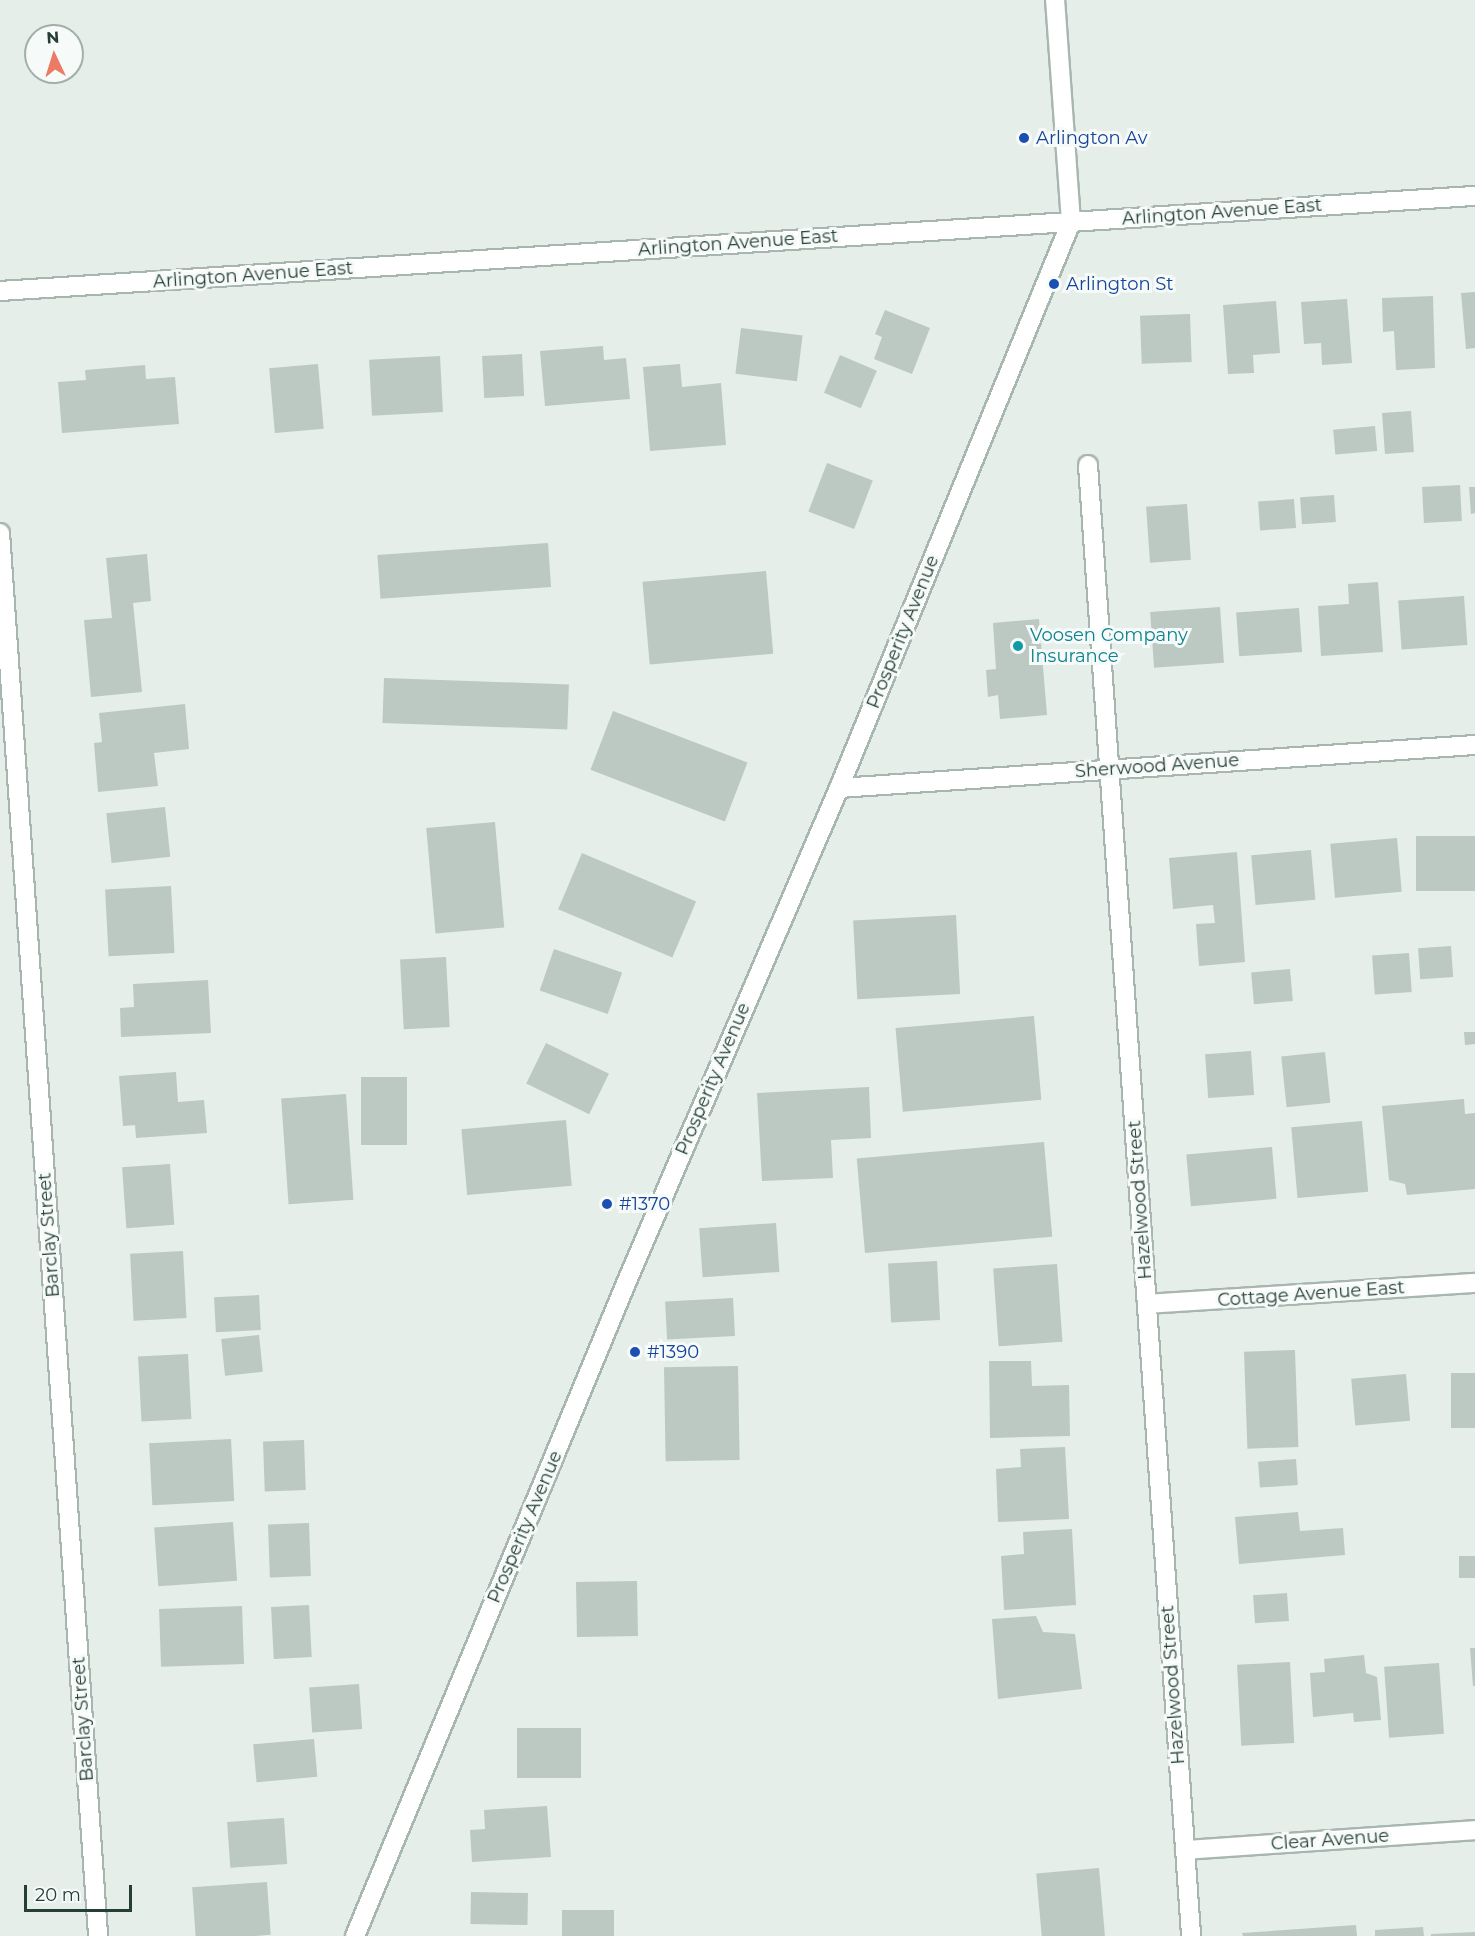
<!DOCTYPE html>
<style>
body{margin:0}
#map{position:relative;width:1475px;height:1936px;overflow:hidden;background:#e5eee9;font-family:Montserrat,sans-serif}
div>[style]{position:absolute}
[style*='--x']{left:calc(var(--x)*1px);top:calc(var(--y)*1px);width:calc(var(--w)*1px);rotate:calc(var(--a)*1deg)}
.building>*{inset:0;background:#bbc9c2;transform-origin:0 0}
.roads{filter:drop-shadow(2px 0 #a8b6b0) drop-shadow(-2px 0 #a8b6b0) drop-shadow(0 2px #a8b6b0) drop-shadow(0 -2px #a8b6b0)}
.minor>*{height:18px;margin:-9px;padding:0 9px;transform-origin:9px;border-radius:9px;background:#fff}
.tertiary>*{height:18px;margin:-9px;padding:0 9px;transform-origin:9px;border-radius:9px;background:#fff}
.dots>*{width:16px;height:16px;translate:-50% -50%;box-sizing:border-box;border:3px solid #f6faf8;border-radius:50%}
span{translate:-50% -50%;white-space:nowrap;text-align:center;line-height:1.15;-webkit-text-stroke:6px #f6faf8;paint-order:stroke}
.transit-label{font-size:18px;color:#164399}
.left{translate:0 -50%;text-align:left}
.street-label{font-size:18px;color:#253f36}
.culture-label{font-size:18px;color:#0d838f}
.north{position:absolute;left:24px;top:24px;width:60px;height:60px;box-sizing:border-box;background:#f6faf8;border:2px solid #a2afaa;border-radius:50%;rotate:356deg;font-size:16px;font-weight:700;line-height:24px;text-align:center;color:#253f36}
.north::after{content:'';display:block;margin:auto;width:21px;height:27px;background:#ec7b65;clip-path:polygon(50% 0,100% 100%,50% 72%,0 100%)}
.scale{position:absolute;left:24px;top:1885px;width:108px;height:27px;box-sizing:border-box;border:3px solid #253f36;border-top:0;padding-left:8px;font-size:18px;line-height:21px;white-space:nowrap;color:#253f36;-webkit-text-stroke:4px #f6faf8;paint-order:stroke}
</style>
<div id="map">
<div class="building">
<div style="clip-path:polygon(1475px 292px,1475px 348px,1466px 349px,1461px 293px)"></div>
<div style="clip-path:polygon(1433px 296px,1435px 368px,1396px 370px,1394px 331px,1383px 332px,1382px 298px)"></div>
<div style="clip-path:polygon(1347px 299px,1352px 363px,1322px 365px,1321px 343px,1304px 344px,1301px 302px)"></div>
<div style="clip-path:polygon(1276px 301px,1280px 353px,1253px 355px,1254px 373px,1228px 374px,1223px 305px)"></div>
<div style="clip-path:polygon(885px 310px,930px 328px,912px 374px,874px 359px,882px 337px,875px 334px)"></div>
<div style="left:1190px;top:314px;width:48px;height:50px;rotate:88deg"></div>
<div style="left:741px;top:328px;width:62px;height:46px;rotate:7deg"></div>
<div style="clip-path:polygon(603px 346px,604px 360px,626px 358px,630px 399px,545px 406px,540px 351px)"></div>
<div style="left:522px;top:354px;width:42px;height:40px;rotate:87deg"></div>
<div style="left:840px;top:355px;width:40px;height:41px;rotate:23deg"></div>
<div style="left:440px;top:356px;width:56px;height:71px;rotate:87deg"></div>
<div style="left:318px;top:364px;width:65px;height:49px;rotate:85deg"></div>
<div style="clip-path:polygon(680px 364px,682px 387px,721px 383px,726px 445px,650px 451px,643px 367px)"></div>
<div style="clip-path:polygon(145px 365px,146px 379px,175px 377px,179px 424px,62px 433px,58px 382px,86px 380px,85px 370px)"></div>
<div style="left:1411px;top:411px;width:41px;height:29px;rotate:86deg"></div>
<div style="left:1375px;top:426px;width:25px;height:42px;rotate:85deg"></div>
<div style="left:827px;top:463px;width:49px;height:52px;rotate:21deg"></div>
<div style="left:1460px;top:485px;width:36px;height:38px;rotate:87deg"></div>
<div style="clip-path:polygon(1469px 487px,1475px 487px,1475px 513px,1471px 514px)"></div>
<div style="left:1334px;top:495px;width:27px;height:34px;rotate:86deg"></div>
<div style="left:1294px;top:499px;width:29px;height:36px;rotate:86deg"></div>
<div style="left:1187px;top:504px;width:56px;height:41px;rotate:86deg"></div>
<div style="left:548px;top:543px;width:44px;height:171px;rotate:86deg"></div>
<div style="clip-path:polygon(147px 554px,151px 601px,133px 603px,142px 692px,91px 697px,84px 620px,112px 618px,106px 558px)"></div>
<div style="left:766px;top:571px;width:83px;height:124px;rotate:85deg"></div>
<div style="clip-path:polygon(1378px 582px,1383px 652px,1321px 656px,1318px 606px,1349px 604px,1348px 584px)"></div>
<div style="left:1464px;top:596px;width:49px;height:66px;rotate:86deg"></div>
<div style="left:1220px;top:607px;width:56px;height:70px;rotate:86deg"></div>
<div style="left:1299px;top:608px;width:44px;height:63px;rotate:86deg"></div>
<div style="clip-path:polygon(1039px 619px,1047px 715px,1000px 719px,998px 695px,988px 697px,986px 670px,996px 669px,993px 623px)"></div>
<div style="left:384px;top:678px;width:185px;height:45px;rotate:2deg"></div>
<div style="clip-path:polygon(185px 704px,189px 749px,154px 753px,158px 786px,98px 792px,94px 743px,102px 742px,99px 713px)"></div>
<div style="left:613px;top:711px;width:144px;height:63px;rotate:21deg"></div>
<div style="left:165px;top:807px;width:50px;height:59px;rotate:84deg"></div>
<div style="left:495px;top:822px;width:106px;height:69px;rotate:85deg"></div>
<div style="left:1475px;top:836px;width:55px;height:59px;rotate:90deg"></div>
<div style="left:1397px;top:838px;width:54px;height:67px;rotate:85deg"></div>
<div style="left:1311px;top:850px;width:50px;height:60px;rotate:85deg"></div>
<div style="clip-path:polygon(1237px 852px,1245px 962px,1199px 966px,1196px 924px,1215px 923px,1213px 905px,1173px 909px,1169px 858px)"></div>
<div style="left:582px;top:853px;width:124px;height:61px;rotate:23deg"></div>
<div style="left:171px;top:886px;width:67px;height:66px;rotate:87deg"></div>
<div style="left:956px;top:915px;width:79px;height:103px;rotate:87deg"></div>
<div style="left:1451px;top:946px;width:31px;height:33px;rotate:86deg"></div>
<div style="left:554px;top:949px;width:72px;height:44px;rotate:19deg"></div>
<div style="left:1409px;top:953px;width:39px;height:37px;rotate:86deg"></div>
<div style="left:446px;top:957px;width:70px;height:46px;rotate:87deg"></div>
<div style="left:1290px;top:969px;width:32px;height:39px;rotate:85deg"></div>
<div style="clip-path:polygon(208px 980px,211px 1033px,121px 1037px,120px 1008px,134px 1007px,133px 984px)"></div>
<div style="left:1034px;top:1016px;width:84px;height:139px;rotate:85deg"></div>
<div style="clip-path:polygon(1464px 1032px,1475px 1032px,1475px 1044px,1465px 1045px)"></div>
<div style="left:546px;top:1043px;width:70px;height:45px;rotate:26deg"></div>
<div style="left:1251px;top:1051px;width:44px;height:46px;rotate:86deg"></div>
<div style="left:1325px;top:1052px;width:51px;height:44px;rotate:84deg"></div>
<div style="clip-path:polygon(176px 1072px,178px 1102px,204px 1100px,207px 1133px,136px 1138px,135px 1125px,123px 1126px,119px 1076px)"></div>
<div style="left:361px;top:1077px;width:46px;height:68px"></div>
<div style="clip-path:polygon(869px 1087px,871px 1138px,831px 1140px,833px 1178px,762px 1181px,757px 1093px)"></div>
<div style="left:346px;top:1094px;width:106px;height:65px;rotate:86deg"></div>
<div style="clip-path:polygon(1464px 1099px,1465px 1114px,1475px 1113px,1475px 1189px,1407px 1195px,1405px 1184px,1389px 1180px,1382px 1106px)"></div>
<div style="left:566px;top:1120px;width:66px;height:105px;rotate:85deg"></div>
<div style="left:1362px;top:1121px;width:71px;height:71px;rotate:85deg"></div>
<div style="left:1044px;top:1142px;width:95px;height:188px;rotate:85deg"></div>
<div style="left:1272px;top:1147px;width:52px;height:86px;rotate:85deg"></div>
<div style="left:170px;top:1164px;width:61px;height:48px;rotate:86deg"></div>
<div style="left:776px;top:1223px;width:49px;height:77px;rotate:86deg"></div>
<div style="left:183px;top:1251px;width:67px;height:53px;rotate:87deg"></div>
<div style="left:937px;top:1261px;width:59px;height:49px;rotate:87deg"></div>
<div style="left:1057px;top:1264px;width:78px;height:64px;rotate:86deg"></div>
<div style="left:259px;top:1295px;width:35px;height:45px;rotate:87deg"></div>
<div style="left:733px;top:1298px;width:38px;height:68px;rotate:87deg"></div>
<div style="left:259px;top:1335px;width:37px;height:38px;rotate:84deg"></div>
<div style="left:1295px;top:1350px;width:97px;height:51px;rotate:88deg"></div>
<div style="left:188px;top:1354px;width:65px;height:50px;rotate:87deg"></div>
<div style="clip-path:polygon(989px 1361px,1031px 1361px,1032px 1386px,1069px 1385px,1070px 1436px,990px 1438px)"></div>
<div style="left:738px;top:1366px;width:94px;height:74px;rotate:89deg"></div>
<div style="left:1475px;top:1373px;width:55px;height:24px;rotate:90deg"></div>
<div style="left:1406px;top:1374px;width:47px;height:55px;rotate:85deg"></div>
<div style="left:231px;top:1439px;width:62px;height:82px;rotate:87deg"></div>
<div style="left:304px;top:1440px;width:50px;height:41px;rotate:88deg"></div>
<div style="clip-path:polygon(1065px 1447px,1069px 1519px,998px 1522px,996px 1469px,1021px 1467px,1020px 1449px)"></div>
<div style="left:1296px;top:1459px;width:26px;height:38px;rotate:86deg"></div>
<div style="clip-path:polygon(1298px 1512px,1300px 1531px,1343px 1528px,1345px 1555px,1239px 1564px,1235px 1517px)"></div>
<div style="left:233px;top:1522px;width:59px;height:79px;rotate:86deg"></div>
<div style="left:309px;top:1523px;width:53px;height:41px;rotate:88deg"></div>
<div style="clip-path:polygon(1072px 1529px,1076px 1605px,1004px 1610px,1001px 1556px,1024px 1554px,1023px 1532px)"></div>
<div style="left:1475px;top:1556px;width:22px;height:16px;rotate:90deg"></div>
<div style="left:637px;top:1581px;width:55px;height:61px;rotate:89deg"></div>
<div style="left:1287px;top:1593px;width:28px;height:34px;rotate:86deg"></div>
<div style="left:309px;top:1605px;width:52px;height:38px;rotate:87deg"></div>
<div style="left:242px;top:1606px;width:58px;height:83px;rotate:88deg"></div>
<div style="clip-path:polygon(1036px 1616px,1043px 1632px,1075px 1634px,1082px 1689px,998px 1699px,992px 1619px)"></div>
<div style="clip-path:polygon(1470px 1648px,1475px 1648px,1475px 1686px,1473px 1686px)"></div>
<div style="clip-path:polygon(1364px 1655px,1366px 1673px,1377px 1677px,1381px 1720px,1354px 1722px,1353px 1713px,1313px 1717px,1310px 1673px,1325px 1672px,1324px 1659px)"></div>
<div style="left:1290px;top:1662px;width:81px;height:53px;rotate:87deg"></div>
<div style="left:1439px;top:1663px;width:71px;height:55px;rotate:86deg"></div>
<div style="left:359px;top:1684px;width:45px;height:50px;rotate:86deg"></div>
<div style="left:517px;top:1728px;width:64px;height:50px"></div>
<div style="left:314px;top:1739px;width:38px;height:61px;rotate:85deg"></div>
<div style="clip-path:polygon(547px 1806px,551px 1857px,472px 1862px,470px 1830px,485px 1829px,484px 1810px)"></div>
<div style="left:284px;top:1818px;width:46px;height:57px;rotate:86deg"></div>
<div style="left:1099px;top:1868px;width:68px;height:63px;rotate:85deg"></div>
<div style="left:267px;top:1882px;width:53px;height:75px;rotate:86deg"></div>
<div style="left:471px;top:1892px;width:57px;height:32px;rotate:1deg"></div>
<div style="left:614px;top:1910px;width:26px;height:52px;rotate:90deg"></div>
<div style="clip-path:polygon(1356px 1925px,1357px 1936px,1243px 1936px,1242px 1933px)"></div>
<div style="clip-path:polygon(1423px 1927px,1424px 1936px,1375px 1936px,1375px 1930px)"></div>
<div style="clip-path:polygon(1475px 1932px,1475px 1936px,1431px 1936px,1431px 1934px)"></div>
</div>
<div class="roads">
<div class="minor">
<div style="--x:1088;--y:465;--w:1475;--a:85.99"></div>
<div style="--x:0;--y:533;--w:1406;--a:86"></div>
<div style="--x:839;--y:788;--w:637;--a:-3.87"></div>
<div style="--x:1147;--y:1304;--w:329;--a:-3.7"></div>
<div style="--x:1185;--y:1850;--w:291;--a:-3.9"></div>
</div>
<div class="tertiary">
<div style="--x:0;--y:291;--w:1478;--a:-3.69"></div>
<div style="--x:355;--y:1936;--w:709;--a:-67.45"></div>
<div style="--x:627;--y:1281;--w:537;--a:-66.73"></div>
<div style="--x:839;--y:788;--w:612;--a:-67.71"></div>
<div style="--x:1071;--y:222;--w:223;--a:-94.1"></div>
</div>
</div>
<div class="dots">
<div style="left:1024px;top:138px;background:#1a4fb4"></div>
<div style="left:1054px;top:284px;background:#1a4fb4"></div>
<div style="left:1018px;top:646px;background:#0f9aa8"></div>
<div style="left:607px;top:1204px;background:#1a4fb4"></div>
<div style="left:635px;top:1352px;background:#1a4fb4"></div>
</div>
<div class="transit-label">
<span class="left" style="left:1036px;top:138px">Arlington Av</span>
<span class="left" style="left:1066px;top:284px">Arlington St</span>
<span class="left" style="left:619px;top:1204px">#1370</span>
<span class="left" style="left:647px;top:1352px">#1390</span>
</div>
<div class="street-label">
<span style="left:1222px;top:212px;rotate:-4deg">Arlington Avenue East</span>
<span style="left:738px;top:243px;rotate:-4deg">Arlington Avenue East</span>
<span style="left:253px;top:275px;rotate:-4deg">Arlington Avenue East</span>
<span style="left:903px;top:632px;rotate:-68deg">Prosperity Avenue</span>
<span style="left:1157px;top:766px;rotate:-4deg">Sherwood Avenue</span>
<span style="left:713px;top:1079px;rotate:-67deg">Prosperity Avenue</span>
<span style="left:1140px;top:1200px;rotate:-94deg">Hazelwood Street</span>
<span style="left:49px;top:1235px;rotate:-94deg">Barclay Street</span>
<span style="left:1311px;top:1294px;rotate:-4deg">Cottage Avenue East</span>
<span style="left:525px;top:1527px;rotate:-67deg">Prosperity Avenue</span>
<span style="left:1173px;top:1685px;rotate:-94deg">Hazelwood Street</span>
<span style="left:83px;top:1719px;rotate:-94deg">Barclay Street</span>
<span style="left:1330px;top:1840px;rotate:-4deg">Clear Avenue</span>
</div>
<div class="culture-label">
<span class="left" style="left:1030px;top:646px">Voosen Company<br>Insurance</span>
</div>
<div class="north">N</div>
<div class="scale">20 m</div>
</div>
